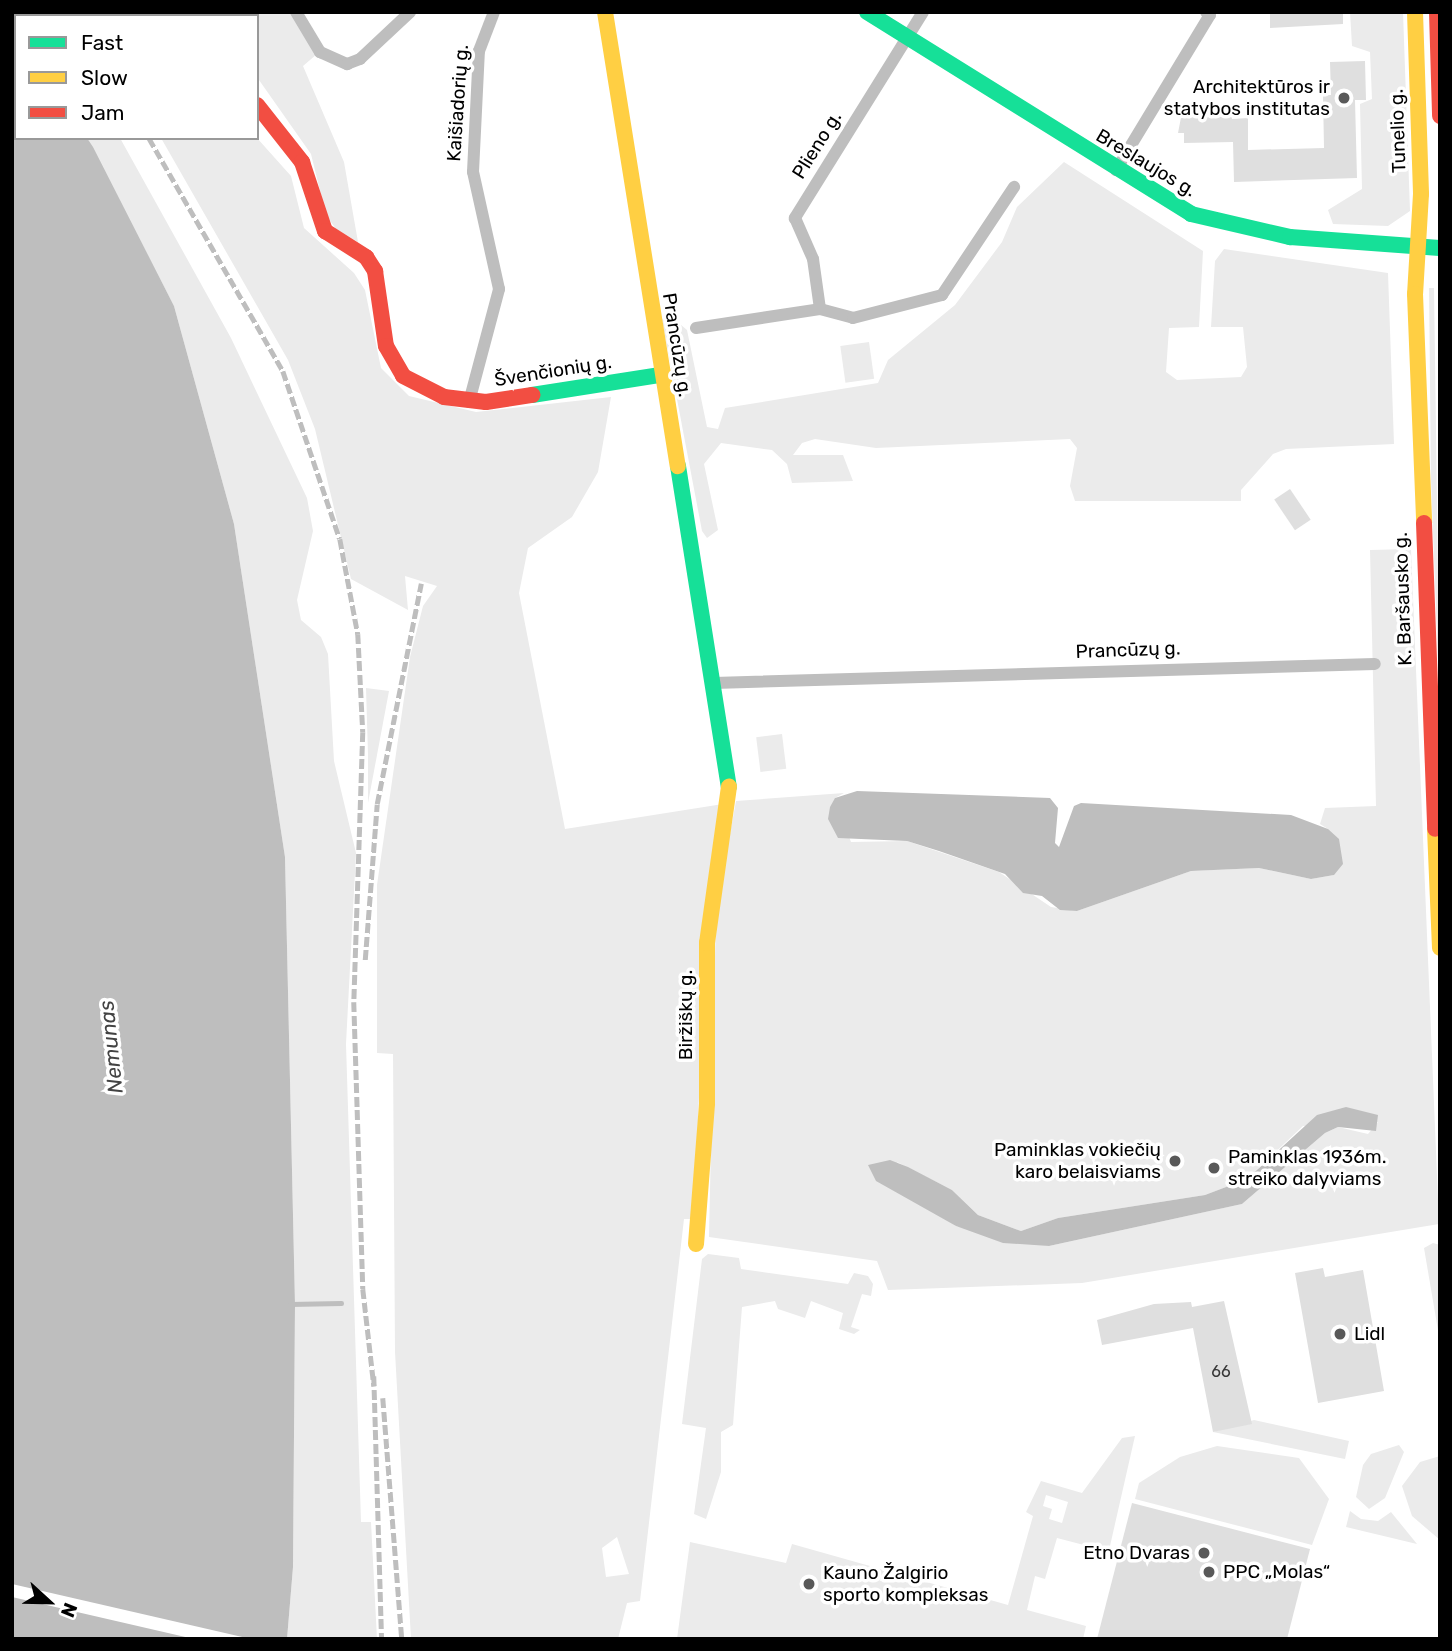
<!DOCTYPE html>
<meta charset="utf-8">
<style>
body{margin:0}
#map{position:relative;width:1452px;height:1651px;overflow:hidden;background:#fff;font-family:Rubik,sans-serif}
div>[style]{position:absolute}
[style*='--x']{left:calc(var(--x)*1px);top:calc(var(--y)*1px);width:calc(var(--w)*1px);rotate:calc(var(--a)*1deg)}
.green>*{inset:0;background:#ebebeb;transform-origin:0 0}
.water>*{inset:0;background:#bebebe}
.pier>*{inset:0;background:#fff}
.stream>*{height:4.5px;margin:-2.25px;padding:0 2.25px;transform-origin:2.25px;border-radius:2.25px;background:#bebebe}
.building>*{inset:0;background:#dfdfdf;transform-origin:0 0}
.street>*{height:12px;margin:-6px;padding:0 6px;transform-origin:6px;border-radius:6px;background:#bebebe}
.fast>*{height:16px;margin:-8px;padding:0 8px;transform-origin:8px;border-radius:8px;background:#16e098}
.slow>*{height:16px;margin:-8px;padding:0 8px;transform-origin:8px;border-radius:8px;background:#ffcf43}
.jam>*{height:16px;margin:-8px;padding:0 8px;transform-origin:8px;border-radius:8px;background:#f24e42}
.rail>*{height:4.5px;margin-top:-2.25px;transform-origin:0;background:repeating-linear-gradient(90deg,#bebebe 0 10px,transparent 0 13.5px)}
.dots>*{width:19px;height:19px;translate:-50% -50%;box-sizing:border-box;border:4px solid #fff;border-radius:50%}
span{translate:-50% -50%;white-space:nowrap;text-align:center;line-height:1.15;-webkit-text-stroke:7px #fff;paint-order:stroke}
.number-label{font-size:16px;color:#383838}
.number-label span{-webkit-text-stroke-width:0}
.poi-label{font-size:19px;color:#000}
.right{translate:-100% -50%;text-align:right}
.left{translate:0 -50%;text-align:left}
.street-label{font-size:19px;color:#000}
.water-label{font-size:21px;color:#434343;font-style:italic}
.frame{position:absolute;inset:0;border:14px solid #000;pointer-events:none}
.legend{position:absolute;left:14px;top:14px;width:245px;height:126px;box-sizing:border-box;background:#fff;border:2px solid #999;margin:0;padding:9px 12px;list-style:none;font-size:21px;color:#000}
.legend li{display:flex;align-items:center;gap:14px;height:35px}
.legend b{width:35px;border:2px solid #999}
.north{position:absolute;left:14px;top:1567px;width:70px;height:70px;-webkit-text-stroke:5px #fff;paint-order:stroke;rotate:112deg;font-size:19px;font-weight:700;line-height:28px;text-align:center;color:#000}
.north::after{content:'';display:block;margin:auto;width:24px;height:32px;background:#000;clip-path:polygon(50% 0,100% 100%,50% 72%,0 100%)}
</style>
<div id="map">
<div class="green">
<div style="clip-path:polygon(227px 12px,291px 12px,317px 54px,303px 66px,344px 162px,358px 242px,336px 229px,326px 215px,311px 154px,259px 80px,257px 16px)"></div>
<div style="clip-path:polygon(1350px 12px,1403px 12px,1410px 211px,1388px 226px,1333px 224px,1328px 210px,1362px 189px,1360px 104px,1372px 99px,1370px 52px,1352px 46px)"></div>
<div style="clip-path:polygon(87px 138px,120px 138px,231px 338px,307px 498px,313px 531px,297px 600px,301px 620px,321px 637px,328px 654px,334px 761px,356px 853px,346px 1044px,361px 1522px,371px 1522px,377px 1639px,287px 1639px,293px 1567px,295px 1304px,285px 857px,234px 524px,174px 306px)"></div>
<div style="clip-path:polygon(evenodd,161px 138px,257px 138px,291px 176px,304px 228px,354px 273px,365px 290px,381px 368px,409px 396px,476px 412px,611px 397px,598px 472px,572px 517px,528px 548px,519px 593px,565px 829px,723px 804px,700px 1072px,694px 1219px,684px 1219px,640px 1601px,627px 1603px,618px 1639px,411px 1639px,395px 1352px,393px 1054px,377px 1053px,377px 885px,410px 657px,423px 606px,437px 586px,405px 576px,408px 610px,351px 579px,315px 429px,288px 360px,161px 138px,617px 1537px,629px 1574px,606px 1577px,602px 1548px,617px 1537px)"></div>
<div style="clip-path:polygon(1064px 162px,1203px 251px,1199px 327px,1169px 328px,1166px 372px,1177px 380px,1241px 377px,1247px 367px,1243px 327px,1211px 327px,1215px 261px,1224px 249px,1388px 273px,1394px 444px,1286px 449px,1273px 454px,1241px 490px,1241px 501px,1075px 501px,1070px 486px,1077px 448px,1070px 439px,876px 448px,815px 439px,802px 443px,793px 455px,843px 455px,853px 481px,792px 483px,787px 464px,772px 450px,721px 443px,704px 464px,718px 530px,707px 538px,702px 531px,662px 320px,667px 313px,687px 330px,707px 427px,718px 429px,725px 408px,878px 383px,888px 360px,955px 305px,1002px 242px,1017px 207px)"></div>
<div style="clip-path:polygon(1429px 288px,1434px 288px,1440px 716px,1431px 479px)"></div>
<div style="left:869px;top:342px;width:37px;height:29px;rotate:82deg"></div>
<div style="clip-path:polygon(evenodd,1411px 549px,1439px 1224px,1082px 1283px,888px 1290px,877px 1261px,709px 1237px,716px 910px,736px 801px,844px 793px,835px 798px,851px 842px,907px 841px,999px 872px,1051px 907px,1077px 911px,1191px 871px,1259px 868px,1311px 879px,1334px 875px,1328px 829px,1320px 824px,1325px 808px,1376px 806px,1370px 550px,1411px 549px,1378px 1122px,1368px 1134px,1338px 1127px,1325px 1133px,1242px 1204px,1049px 1246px,956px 1226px,926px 1206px,897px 1162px,952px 1190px,978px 1215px,1021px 1231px,1058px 1218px,1205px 1195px,1247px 1179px,1303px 1126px,1378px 1122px)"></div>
<div style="clip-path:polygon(366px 688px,389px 691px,368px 803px,368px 755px)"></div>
<div style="left:782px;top:734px;width:35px;height:26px;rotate:83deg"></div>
<div style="clip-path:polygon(1433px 1243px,1440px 1245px,1440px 1342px,1424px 1248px)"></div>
<div style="clip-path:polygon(708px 1254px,739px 1258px,741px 1269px,848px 1284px,854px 1273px,868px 1276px,873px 1284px,871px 1296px,862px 1294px,851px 1327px,860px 1330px,854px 1334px,839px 1329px,843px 1313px,811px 1301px,805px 1318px,778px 1309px,775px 1301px,742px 1307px,733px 1425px,721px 1432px,721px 1472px,706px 1519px,694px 1514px,706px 1428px,682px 1424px,702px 1259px)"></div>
<div style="clip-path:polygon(1254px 1420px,1349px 1441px,1345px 1459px,1213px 1432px)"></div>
<div style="clip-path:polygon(evenodd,1135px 1436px,1110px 1546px,1103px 1550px,1057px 1538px,1045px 1579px,1035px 1576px,1027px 1610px,1086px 1626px,1083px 1639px,677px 1639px,690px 1542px,786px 1563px,792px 1544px,1008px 1605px,1033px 1516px,1026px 1512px,1041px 1481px,1082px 1493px,1122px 1438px,1135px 1436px,1046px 1495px,1068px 1502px,1062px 1523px,1049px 1519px,1052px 1509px,1043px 1506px,1046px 1495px)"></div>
<div style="clip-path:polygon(1399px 1445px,1404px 1452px,1385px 1498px,1369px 1509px,1356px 1497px,1363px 1465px,1371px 1454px)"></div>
<div style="clip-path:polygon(1217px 1446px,1299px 1458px,1329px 1499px,1312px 1545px,1135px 1499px,1139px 1483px,1180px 1457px)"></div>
<div style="clip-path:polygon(1440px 1456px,1440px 1540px,1412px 1516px,1402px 1486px,1420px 1462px)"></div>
<div style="clip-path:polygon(1350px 1511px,1361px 1519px,1378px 1521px,1391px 1512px,1417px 1544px,1346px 1527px)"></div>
</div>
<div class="water">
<div style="clip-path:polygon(12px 35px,16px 138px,87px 138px,93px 147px,174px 306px,234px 524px,285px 857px,295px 1304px,293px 1567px,287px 1639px,12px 1639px)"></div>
<div style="clip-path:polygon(857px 791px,1050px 798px,1058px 808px,1055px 843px,1059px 847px,1074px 806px,1081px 803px,1291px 815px,1328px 829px,1339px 839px,1343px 864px,1334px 875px,1311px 879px,1259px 868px,1191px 871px,1077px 911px,1060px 910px,1042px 896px,1023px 893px,1005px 874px,939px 851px,907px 841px,838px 838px,828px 819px,830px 807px,835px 798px)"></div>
<div style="clip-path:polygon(1346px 1107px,1378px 1115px,1376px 1131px,1338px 1127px,1325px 1133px,1242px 1204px,1049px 1246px,1003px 1243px,956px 1226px,876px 1181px,868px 1165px,890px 1160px,908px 1167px,952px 1190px,978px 1215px,1021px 1231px,1058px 1218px,1205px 1195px,1247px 1179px,1317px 1115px)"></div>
</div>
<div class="pier">
<div style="clip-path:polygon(12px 1584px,251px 1639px,194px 1639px,12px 1597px)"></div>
</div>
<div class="stream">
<div style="--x:290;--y:1304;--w:51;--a:-1.1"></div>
</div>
<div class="building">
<div style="clip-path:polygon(1270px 12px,1343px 12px,1343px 24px,1270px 28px)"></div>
<div style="clip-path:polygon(1365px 61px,1366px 100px,1355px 100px,1357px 178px,1234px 182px,1233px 142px,1184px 143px,1184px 133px,1178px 133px,1183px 107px,1232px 106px,1232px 119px,1248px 118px,1248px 150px,1324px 148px,1323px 95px,1331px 95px,1330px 62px)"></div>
<div style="left:1290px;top:489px;width:37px;height:19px;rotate:56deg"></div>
<div style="clip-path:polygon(1323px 1268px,1325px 1277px,1363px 1270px,1384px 1391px,1318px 1403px,1295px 1273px)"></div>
<div style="clip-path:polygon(1224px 1301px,1252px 1424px,1213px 1432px,1193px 1328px,1102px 1345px,1097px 1320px,1154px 1304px,1191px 1302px,1192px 1307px)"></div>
<div style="clip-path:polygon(1132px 1503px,1310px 1549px,1287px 1639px,1097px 1639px)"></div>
</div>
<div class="street">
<div style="--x:296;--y:12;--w:47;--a:59"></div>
<div style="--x:320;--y:52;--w:30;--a:24"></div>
<div style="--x:347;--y:64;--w:14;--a:-21"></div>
<div style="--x:360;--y:59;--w:69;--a:-43.2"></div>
<div style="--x:923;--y:12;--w:243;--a:121.9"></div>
<div style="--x:795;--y:218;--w:45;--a:66.3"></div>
<div style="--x:813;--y:259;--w:50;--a:82"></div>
<div style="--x:820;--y:309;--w:34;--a:15"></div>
<div style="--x:853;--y:318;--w:92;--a:-14.5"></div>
<div style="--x:942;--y:295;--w:130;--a:-56.3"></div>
<div style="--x:1116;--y:170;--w:181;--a:-58.8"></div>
<div style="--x:1210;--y:15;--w:5;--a:-143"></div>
<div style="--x:696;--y:328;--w:125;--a:-8.7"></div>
<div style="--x:469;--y:402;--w:117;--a:-75.1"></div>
<div style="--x:499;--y:289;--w:120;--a:-102.5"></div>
<div style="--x:473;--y:172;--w:121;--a:-87.2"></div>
<div style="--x:479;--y:51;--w:42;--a:-69"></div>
<div style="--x:714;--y:683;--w:661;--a:-1.65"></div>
</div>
<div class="fast">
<div style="--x:867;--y:12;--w:382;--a:31.9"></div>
<div style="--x:1191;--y:214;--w:102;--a:13.1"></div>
<div style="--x:1290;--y:237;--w:150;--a:4.2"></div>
<div style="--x:532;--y:395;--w:130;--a:-8.9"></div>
<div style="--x:678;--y:466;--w:325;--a:81"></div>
</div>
<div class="slow">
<div style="--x:605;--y:12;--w:460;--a:80.9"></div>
<div style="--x:1415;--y:12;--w:182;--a:88.1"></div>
<div style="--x:1421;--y:194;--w:100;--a:93.4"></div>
<div style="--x:1415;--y:294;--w:229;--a:87.7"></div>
<div style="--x:1435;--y:829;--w:119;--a:87.6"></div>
<div style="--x:696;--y:1244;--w:141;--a:-85.5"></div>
<div style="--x:707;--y:1103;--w:160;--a:-90"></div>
<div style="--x:707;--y:943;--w:158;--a:-82"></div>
</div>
<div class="jam">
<div style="--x:203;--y:12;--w:6;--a:39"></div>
<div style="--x:1437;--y:12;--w:104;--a:88.3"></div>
<div style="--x:257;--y:105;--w:73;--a:51.7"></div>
<div style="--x:302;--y:162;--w:73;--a:71.6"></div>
<div style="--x:325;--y:231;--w:49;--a:32.4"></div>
<div style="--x:366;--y:257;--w:17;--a:57"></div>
<div style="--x:375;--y:271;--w:76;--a:81.7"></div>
<div style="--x:386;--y:346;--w:34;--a:60"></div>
<div style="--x:403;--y:376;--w:46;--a:27.1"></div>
<div style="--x:444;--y:397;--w:42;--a:6.8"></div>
<div style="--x:486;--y:402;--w:47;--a:-8.7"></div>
<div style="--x:1424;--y:523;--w:306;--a:87.9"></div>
</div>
<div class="rail">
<div style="--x:59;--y:12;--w:5;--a:53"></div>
<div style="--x:149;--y:138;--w:269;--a:60.1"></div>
<div style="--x:283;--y:371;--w:177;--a:71.3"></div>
<div style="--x:340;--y:539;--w:97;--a:79.3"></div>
<div style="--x:358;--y:634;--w:98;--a:87.1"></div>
<div style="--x:363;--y:732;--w:270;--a:91.9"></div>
<div style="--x:354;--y:1002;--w:287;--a:88.2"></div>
<div style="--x:363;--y:1289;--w:98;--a:83.5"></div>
<div style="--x:365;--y:960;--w:156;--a:-85.6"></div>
<div style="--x:377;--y:804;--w:225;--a:-78.7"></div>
<div style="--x:374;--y:1376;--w:263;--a:88.3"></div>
<div style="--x:383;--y:1398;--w:242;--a:85.5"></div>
</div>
<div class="dots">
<div style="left:1344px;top:98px;background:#595959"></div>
<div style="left:1175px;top:1161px;background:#595959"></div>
<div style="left:1214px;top:1168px;background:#595959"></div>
<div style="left:1340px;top:1334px;background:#595959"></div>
<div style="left:1204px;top:1553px;background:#595959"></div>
<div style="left:1209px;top:1572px;background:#595959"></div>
<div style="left:809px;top:1584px;background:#595959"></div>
</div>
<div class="number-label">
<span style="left:1221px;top:1372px">66</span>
</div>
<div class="poi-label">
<span class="right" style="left:1330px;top:98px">Architektūros ir<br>statybos institutas</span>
<span class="right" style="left:1161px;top:1161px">Paminklas vokiečių<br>karo belaisviams</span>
<span class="left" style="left:1228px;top:1168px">Paminklas 1936m.<br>streiko dalyviams</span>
<span class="left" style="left:1354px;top:1334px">Lidl</span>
<span class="right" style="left:1190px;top:1553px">Etno Dvaras</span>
<span class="left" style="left:1223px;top:1572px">PPC „Molas“</span>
<span class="left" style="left:823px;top:1584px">Kauno Žalgirio<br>sporto kompleksas</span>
</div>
<div class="street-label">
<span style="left:458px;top:103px;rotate:-86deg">Kaišiadorių g.</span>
<span style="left:1398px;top:131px;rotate:-92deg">Tunelio g.</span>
<span style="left:817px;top:145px;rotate:-58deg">Plieno g.</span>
<span style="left:1146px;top:163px;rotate:31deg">Breslaujos g.</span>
<span style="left:677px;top:345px;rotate:81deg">Prancūzų g.</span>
<span style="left:553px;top:371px;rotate:-9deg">Švenčionių g.</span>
<span style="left:1403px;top:599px;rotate:-92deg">K. Baršausko g.</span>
<span style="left:1128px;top:650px;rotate:-2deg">Prancūzų g.</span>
<span style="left:686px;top:1015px;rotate:-90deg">Biržiškų g.</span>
</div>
<div class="water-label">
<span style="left:111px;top:1047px;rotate:-96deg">Nemunas</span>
</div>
<div class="frame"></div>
<ul class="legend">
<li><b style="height:9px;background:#16e098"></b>Fast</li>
<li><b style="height:9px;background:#ffcf43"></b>Slow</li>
<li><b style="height:9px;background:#f24e42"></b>Jam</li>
</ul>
<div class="north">N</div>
</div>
